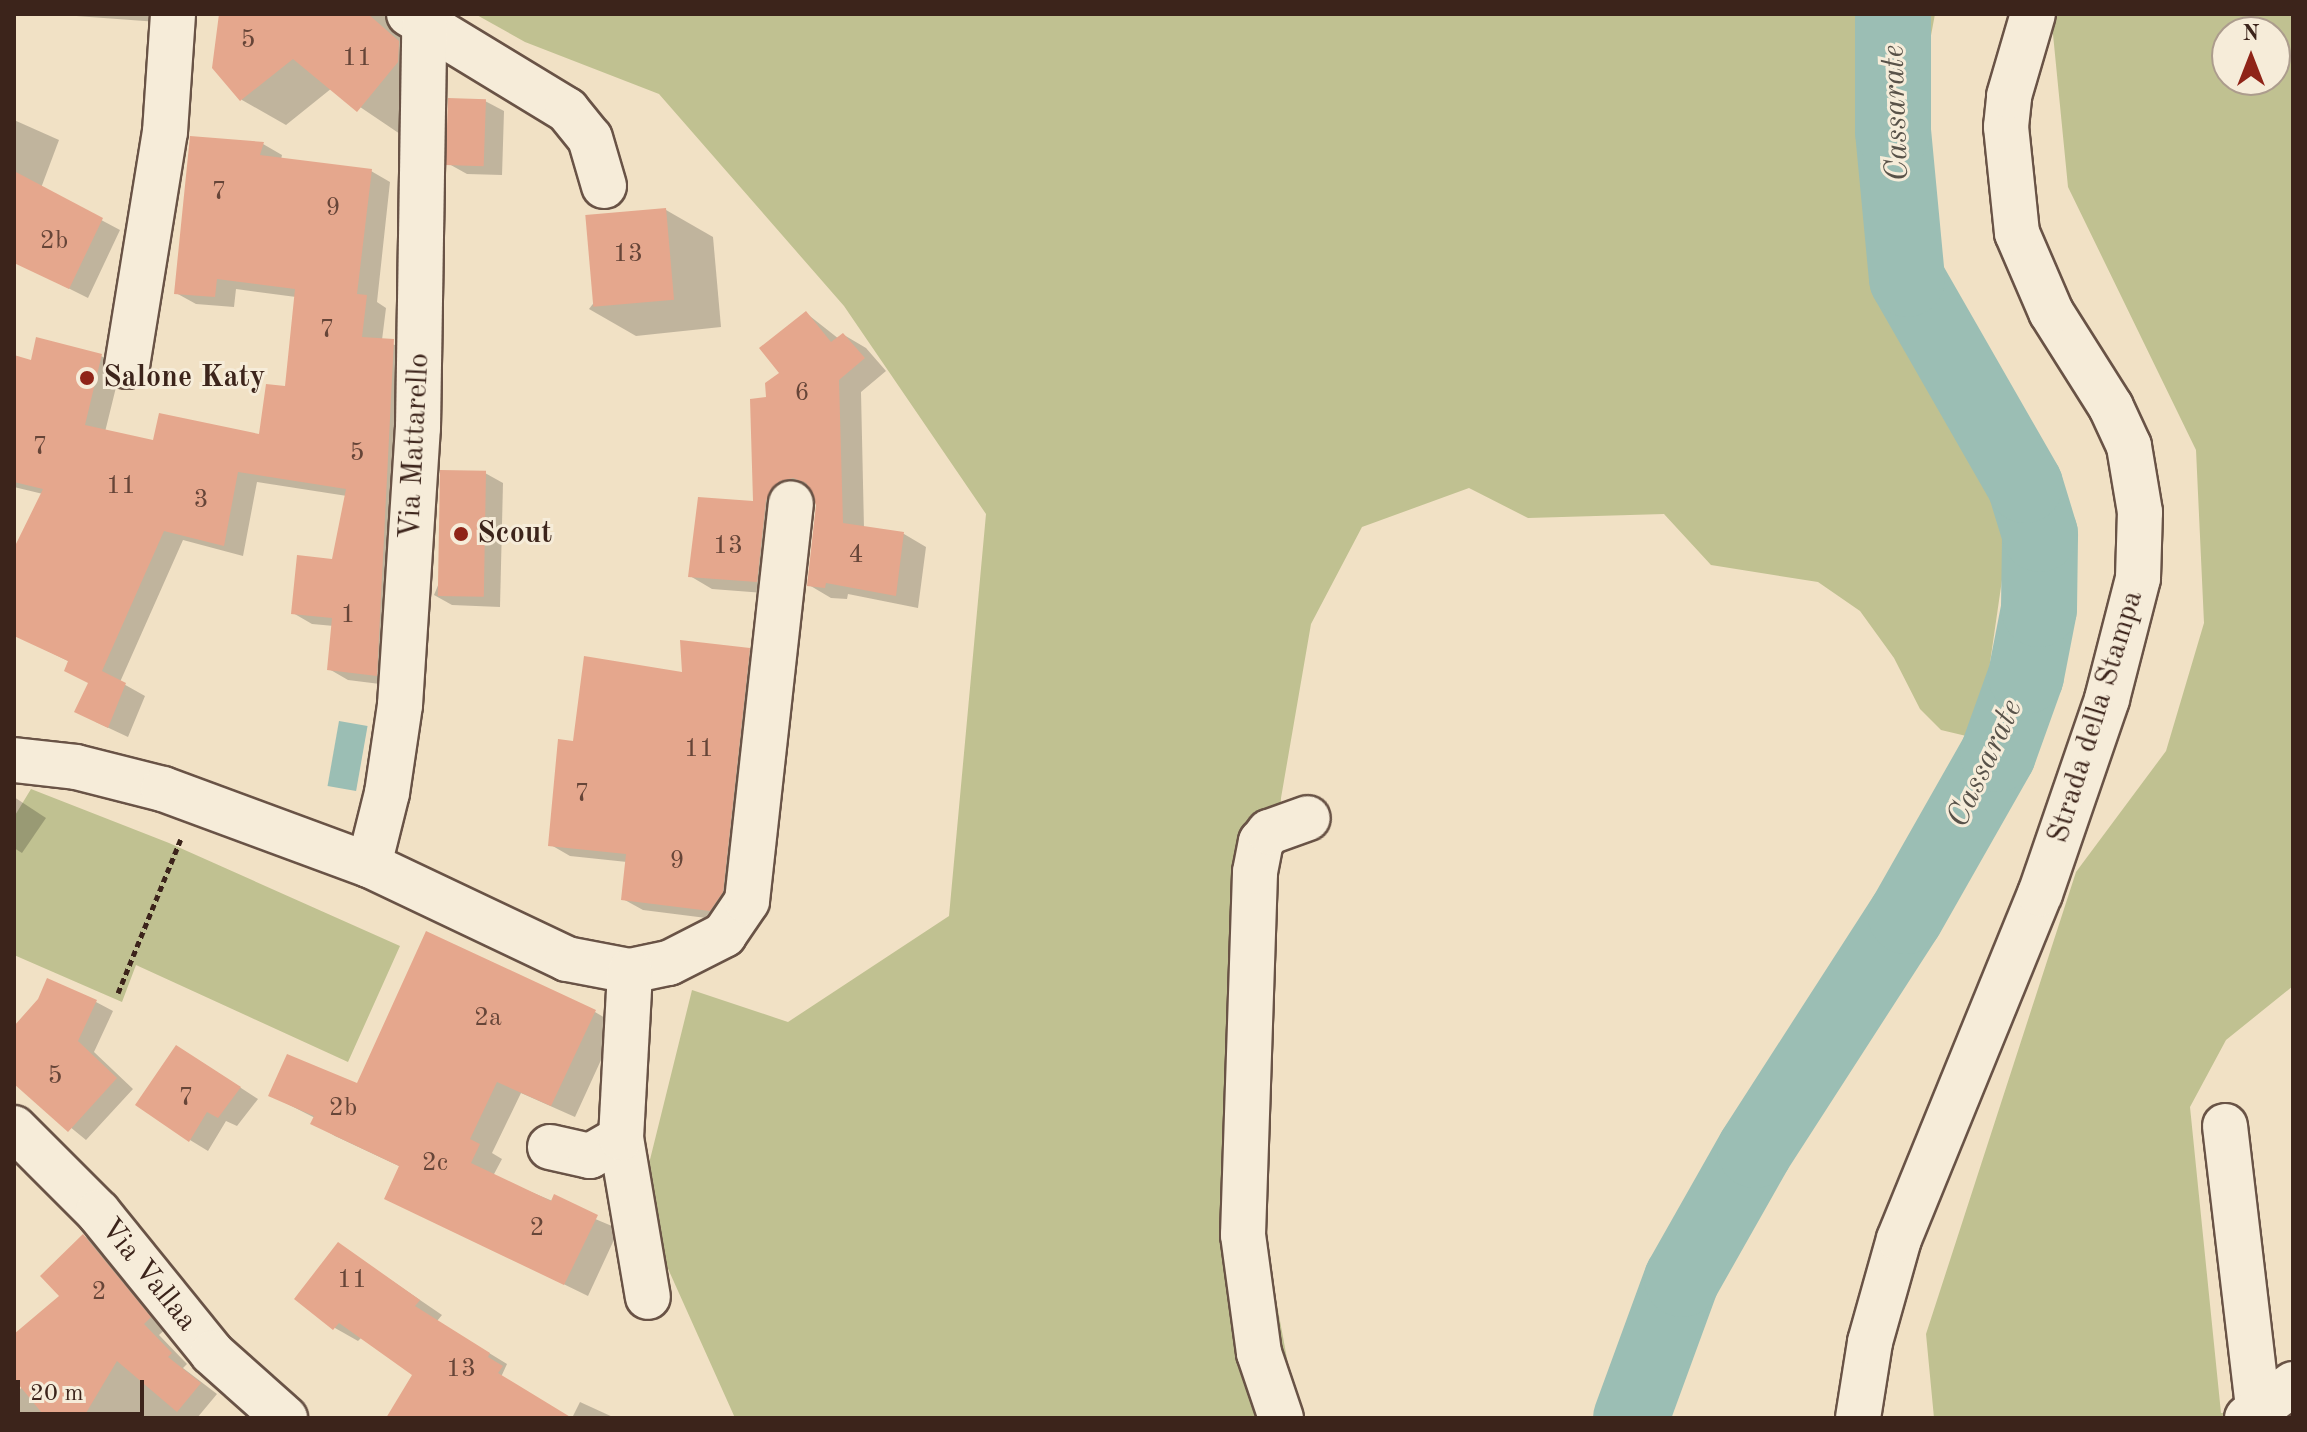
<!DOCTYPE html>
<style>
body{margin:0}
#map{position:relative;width:2307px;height:1432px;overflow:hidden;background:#f1e1c5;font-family:"Old Standard TT",serif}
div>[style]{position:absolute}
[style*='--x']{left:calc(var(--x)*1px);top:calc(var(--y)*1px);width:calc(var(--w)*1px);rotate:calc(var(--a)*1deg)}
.green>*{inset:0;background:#c0c191}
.water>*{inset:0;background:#9bbeb4;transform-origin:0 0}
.shadow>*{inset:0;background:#0003}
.river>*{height:76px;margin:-38px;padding:0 38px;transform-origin:38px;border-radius:38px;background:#9bbeb4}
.building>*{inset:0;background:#e5a78d;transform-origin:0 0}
.path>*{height:5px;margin-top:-2.5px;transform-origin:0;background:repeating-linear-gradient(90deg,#3c241b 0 6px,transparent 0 10px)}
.roads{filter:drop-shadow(2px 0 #695346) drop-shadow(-2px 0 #695346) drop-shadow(0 2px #695346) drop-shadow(0 -2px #695346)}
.minor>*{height:44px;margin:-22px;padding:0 22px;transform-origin:22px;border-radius:22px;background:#f6ecd9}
.dots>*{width:22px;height:22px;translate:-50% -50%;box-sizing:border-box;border:4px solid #f6ecd9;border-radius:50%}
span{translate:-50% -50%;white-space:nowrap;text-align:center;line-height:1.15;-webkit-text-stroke:6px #f6ecd9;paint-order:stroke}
.number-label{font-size:26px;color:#664538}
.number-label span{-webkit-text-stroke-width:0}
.poi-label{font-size:30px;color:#3c241b;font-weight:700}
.left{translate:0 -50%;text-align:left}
.street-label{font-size:30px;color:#3c241b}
.water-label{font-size:32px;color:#585249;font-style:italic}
.frame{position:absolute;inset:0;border:16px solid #3c241b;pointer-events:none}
.north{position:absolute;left:2211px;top:16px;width:80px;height:80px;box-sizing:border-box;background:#f6ecd9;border:2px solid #ac9c8d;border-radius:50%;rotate:0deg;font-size:22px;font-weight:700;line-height:32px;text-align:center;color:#3c241b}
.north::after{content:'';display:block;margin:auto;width:28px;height:36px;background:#8f2418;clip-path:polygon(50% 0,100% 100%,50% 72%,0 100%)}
.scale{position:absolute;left:16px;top:1380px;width:128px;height:36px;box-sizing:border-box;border:4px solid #3c241b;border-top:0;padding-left:10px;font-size:24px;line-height:28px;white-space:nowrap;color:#3c241b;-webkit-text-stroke:6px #f6ecd9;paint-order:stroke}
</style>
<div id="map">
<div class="green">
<div style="clip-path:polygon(475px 14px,1935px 14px,1924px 73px,1915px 251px,2017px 476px,1979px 739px,1941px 730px,1920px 709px,1894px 658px,1860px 611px,1818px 582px,1711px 565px,1664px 514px,1528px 518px,1469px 488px,1362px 527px,1311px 624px,1281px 798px,1260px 1213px,1298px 1418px,735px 1418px,639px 1204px,692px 990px,788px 1022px,949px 916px,986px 514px,844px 306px,659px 94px,525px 42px)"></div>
<div style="clip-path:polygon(evenodd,2051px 14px,2293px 14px,2293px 986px,2226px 1040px,2190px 1107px,2221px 1413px,2293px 1411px,2293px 1418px,1934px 1418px,1926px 1334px,2076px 872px,2166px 751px,2204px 623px,2196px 450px,2068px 187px,2051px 14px,2227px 32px,2275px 32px,2275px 80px,2227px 80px,2227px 32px)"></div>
<div style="clip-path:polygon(31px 789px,169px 843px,400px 946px,348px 1062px,136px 965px,122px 1002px,14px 955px,14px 817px)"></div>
</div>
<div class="water">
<div style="left:339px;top:721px;width:29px;height:66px;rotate:10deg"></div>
</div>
<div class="shadow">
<div style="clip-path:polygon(49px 14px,158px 14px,158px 22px)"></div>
<div style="clip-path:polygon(221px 14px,393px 14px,388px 21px,442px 68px,403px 136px,332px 88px,286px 125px,242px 100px)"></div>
<div style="clip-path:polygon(485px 101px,504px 111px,502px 175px,467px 174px,449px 164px)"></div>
<div style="clip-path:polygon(14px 120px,59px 140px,41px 188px,120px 230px,88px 298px,14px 261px)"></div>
<div style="clip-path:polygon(191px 138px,263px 144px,282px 155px,281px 160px,371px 171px,390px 182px,377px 302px,386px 308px,382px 340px,413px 352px,396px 686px,348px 680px,329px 669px,334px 626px,312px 624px,293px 613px,334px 561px,347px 496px,257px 482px,243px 556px,183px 540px,120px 682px,145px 696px,128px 737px,96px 722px,90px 683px,70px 662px,14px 634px,14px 553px,43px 494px,14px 487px,14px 357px,32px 363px,101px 356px,121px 367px,105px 432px,154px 443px,260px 437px,287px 388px,296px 297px,236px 289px,234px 307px,196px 304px,176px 293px)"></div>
<div style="clip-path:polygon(666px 210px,713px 237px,721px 327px,636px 336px,589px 309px)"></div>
<div style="clip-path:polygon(806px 313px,839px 339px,844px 335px,866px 348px,886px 371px,861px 392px,864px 528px,904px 534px,926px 547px,918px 608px,848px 594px,847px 599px,831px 598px,809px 585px,818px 505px,812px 491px,803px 492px,779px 594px,712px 589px,690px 576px,755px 503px,768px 399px)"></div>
<div style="clip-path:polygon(485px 473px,503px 483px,500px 607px,452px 605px,434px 595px)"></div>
<div style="clip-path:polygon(749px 650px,769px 661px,730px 921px,643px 910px,623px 899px,627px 862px,570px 856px,551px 845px,575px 743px,685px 674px)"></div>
<div style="clip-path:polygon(14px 797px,46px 818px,22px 853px,14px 848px)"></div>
<div style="clip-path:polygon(96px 1002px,113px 1011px,94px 1052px,133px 1089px,86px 1140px,14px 1081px,14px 1029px)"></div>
<div style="clip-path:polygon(595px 1012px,617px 1025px,575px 1117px,521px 1093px,492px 1153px,502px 1159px,493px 1176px,619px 1229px,588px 1296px,387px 1198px,401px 1167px,335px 1136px,313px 1123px,315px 1118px,270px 1095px,358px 1085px)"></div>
<div style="clip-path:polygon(195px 1058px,258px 1099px,237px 1126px,226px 1121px,208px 1151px,190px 1140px)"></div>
<div style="clip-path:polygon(84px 1236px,101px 1246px,167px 1328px,159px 1335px,187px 1364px,183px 1368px,217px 1394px,197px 1418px,14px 1418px,14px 1397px,81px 1312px)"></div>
<div style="clip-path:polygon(338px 1244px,442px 1315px,437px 1321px,507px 1364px,501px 1377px,552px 1418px,408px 1418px,415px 1375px,362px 1337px,358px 1341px,335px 1328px)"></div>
<div style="clip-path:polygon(580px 1402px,615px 1418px,572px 1418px)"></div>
</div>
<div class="river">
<div style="--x:1631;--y:1418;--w:148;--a:-69.9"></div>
<div style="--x:1682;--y:1279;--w:148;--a:-60.5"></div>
<div style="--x:1755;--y:1150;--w:278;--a:-57.2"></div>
<div style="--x:1906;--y:916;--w:186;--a:-60.4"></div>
<div style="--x:1998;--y:754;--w:83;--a:-70.3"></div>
<div style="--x:2026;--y:676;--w:68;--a:-79"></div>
<div style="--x:2039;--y:609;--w:75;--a:-89.2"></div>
<div style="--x:2040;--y:534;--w:51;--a:-107"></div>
<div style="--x:2025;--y:485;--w:237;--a:-119.8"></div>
<div style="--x:1907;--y:279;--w:148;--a:-95.4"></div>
<div style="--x:1893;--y:132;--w:118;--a:-90"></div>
</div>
<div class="building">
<div style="clip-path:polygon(219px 14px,368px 14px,399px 41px,398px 62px,357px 112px,293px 59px,240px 101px,212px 68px)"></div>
<div style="left:448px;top:98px;width:38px;height:67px;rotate:2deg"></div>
<div style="clip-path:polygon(190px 136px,264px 142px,260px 155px,372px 169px,357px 294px,367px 295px,362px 337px,394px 339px,377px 676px,327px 670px,332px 618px,291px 614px,297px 555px,332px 559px,346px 489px,238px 472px,224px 546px,164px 531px,102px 671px,126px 683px,108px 728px,74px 712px,88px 683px,64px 671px,68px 661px,14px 636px,14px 548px,43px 489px,14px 482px,14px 355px,31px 360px,36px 337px,102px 354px,85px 425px,153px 440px,159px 413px,259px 434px,266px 384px,285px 386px,295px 289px,217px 279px,215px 297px,174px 294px)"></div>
<div style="clip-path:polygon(14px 171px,103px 218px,69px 289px,14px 263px)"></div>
<div style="left:666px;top:208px;width:92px;height:81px;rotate:85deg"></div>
<div style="clip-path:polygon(806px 311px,831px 342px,843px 333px,865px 358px,839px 380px,843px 523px,904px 532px,896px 596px,826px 583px,825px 588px,807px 586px,816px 505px,806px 483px,793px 478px,780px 481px,766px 500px,757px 582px,688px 577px,698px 497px,753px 501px,750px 399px,766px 397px,765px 383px,779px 373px,759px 348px)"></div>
<div style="left:440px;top:470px;width:46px;height:126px;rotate:1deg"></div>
<div style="clip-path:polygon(680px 640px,750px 648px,723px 892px,710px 911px,621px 900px,626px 854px,548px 846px,558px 739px,573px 741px,584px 656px,682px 672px)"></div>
<div style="clip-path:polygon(426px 931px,596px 1010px,551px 1106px,497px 1082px,470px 1139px,480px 1144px,471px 1163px,551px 1201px,554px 1194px,598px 1215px,564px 1285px,384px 1199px,399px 1166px,310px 1124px,314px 1116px,268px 1096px,287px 1054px,357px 1083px)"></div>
<div style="clip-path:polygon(47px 978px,97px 1000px,78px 1041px,117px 1078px,68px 1132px,14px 1084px,14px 1026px,38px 999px)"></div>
<div style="clip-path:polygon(176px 1045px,241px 1087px,218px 1118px,207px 1112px,189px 1142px,135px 1105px)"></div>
<div style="clip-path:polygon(83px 1234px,151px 1317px,144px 1324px,172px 1353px,168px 1357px,201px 1383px,177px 1412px,117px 1361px,83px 1418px,46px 1418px,14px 1379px,14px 1334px,59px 1296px,40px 1276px)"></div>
<div style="clip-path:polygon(338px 1242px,420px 1300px,415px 1306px,490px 1353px,488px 1357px,503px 1366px,498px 1373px,572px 1418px,386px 1418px,412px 1375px,339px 1323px,333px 1330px,294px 1299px)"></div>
</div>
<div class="path">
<div style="--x:118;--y:993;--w:166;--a:-67.8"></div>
</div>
<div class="roads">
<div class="minor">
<div style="--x:409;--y:14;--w:185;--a:31.3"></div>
<div style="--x:567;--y:110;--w:36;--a:51"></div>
<div style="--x:590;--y:138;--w:50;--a:73.7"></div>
<div style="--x:127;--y:366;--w:237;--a:-80.8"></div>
<div style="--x:165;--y:132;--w:118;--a:-86.1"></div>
<div style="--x:14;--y:760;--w:62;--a:6.4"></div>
<div style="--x:76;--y:767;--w:90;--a:14.2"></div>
<div style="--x:163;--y:789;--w:220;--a:20.3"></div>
<div style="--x:369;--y:865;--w:219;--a:25.4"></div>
<div style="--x:567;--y:959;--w:64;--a:10.8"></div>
<div style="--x:630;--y:971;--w:40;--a:-12"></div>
<div style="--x:669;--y:963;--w:62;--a:-27"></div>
<div style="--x:724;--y:935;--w:41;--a:-55.9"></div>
<div style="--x:747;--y:901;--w:400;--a:-83.7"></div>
<div style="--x:369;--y:865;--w:74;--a:-76"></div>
<div style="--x:387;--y:793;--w:89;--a:-81.6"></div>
<div style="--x:400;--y:705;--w:278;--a:-86.3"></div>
<div style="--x:418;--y:428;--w:404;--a:-89.1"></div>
<div style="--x:2225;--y:1126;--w:284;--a:83.3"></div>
<div style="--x:14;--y:1128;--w:119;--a:45"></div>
<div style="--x:98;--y:1212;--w:181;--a:51"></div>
<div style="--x:212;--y:1353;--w:98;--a:41.7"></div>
<div style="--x:621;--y:1138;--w:161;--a:80.4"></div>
<div style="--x:550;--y:1147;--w:41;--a:12.7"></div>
<div style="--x:590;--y:1156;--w:36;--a:-30"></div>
<div style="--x:621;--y:1138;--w:167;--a:-86.9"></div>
<div style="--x:1281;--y:1418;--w:69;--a:-108.7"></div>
<div style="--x:1259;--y:1353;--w:119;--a:-97.7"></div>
<div style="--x:1243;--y:1235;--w:363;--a:-88.1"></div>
<div style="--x:1255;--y:872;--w:31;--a:-79"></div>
<div style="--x:1261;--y:842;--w:13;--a:-51"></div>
<div style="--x:1269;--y:832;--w:41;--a:-19.7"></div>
<div style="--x:1858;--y:1418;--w:77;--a:-81"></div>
<div style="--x:1870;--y:1342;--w:107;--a:-74.3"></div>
<div style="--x:1899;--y:1239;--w:373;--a:-67.8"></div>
<div style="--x:2040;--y:894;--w:206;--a:-71"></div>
<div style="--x:2107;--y:699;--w:125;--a:-75.6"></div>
<div style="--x:2138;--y:578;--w:66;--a:-88.3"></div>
<div style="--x:2140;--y:512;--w:67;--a:-99.5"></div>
<div style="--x:2129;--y:446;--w:43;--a:-114.8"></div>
<div style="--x:2111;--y:407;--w:112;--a:-122.3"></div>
<div style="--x:2051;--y:312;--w:86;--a:-113.3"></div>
<div style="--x:2017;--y:233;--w:107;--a:-95.9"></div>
<div style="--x:2006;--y:127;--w:31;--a:-84"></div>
<div style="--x:2009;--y:96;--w:85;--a:-73.7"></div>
<div style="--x:2247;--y:1418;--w:57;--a:-36.5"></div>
</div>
</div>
<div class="dots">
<div style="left:87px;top:378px;background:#8f2418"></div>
<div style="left:461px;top:534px;background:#8f2418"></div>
</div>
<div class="number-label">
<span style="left:248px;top:41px">5</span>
<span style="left:357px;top:59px">11</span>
<span style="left:219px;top:193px">7</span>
<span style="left:333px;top:209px">9</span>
<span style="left:54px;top:242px">2b</span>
<span style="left:628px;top:255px">13</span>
<span style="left:327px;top:331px">7</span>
<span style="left:802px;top:394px">6</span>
<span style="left:40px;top:448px">7</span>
<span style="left:357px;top:454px">5</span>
<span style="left:121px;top:487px">11</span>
<span style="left:201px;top:501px">3</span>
<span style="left:728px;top:547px">13</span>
<span style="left:856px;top:556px">4</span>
<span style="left:348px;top:616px">1</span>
<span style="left:699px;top:750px">11</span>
<span style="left:582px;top:795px">7</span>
<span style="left:677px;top:862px">9</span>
<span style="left:488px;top:1019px">2a</span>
<span style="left:55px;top:1077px">5</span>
<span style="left:186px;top:1099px">7</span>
<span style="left:343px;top:1109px">2b</span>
<span style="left:435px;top:1164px">2c</span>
<span style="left:537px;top:1229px">2</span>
<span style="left:352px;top:1281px">11</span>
<span style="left:99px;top:1293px">2</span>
<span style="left:461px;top:1370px">13</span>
</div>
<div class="poi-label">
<span class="left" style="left:103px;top:378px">Salone Katy</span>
<span class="left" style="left:477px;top:534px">Scout</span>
</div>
<div class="street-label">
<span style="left:415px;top:446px;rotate:-87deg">Via Mattarello</span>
<span style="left:2096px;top:717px;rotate:-73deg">Strada della Stampa</span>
<span style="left:148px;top:1275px;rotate:51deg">Via Vallaa</span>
</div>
<div class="water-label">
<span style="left:1897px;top:113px;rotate:-92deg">Cassarate</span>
<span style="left:1986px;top:764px;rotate:-65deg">Cassarate</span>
</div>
<div class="frame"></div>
<div class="north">N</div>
<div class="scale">20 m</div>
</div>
